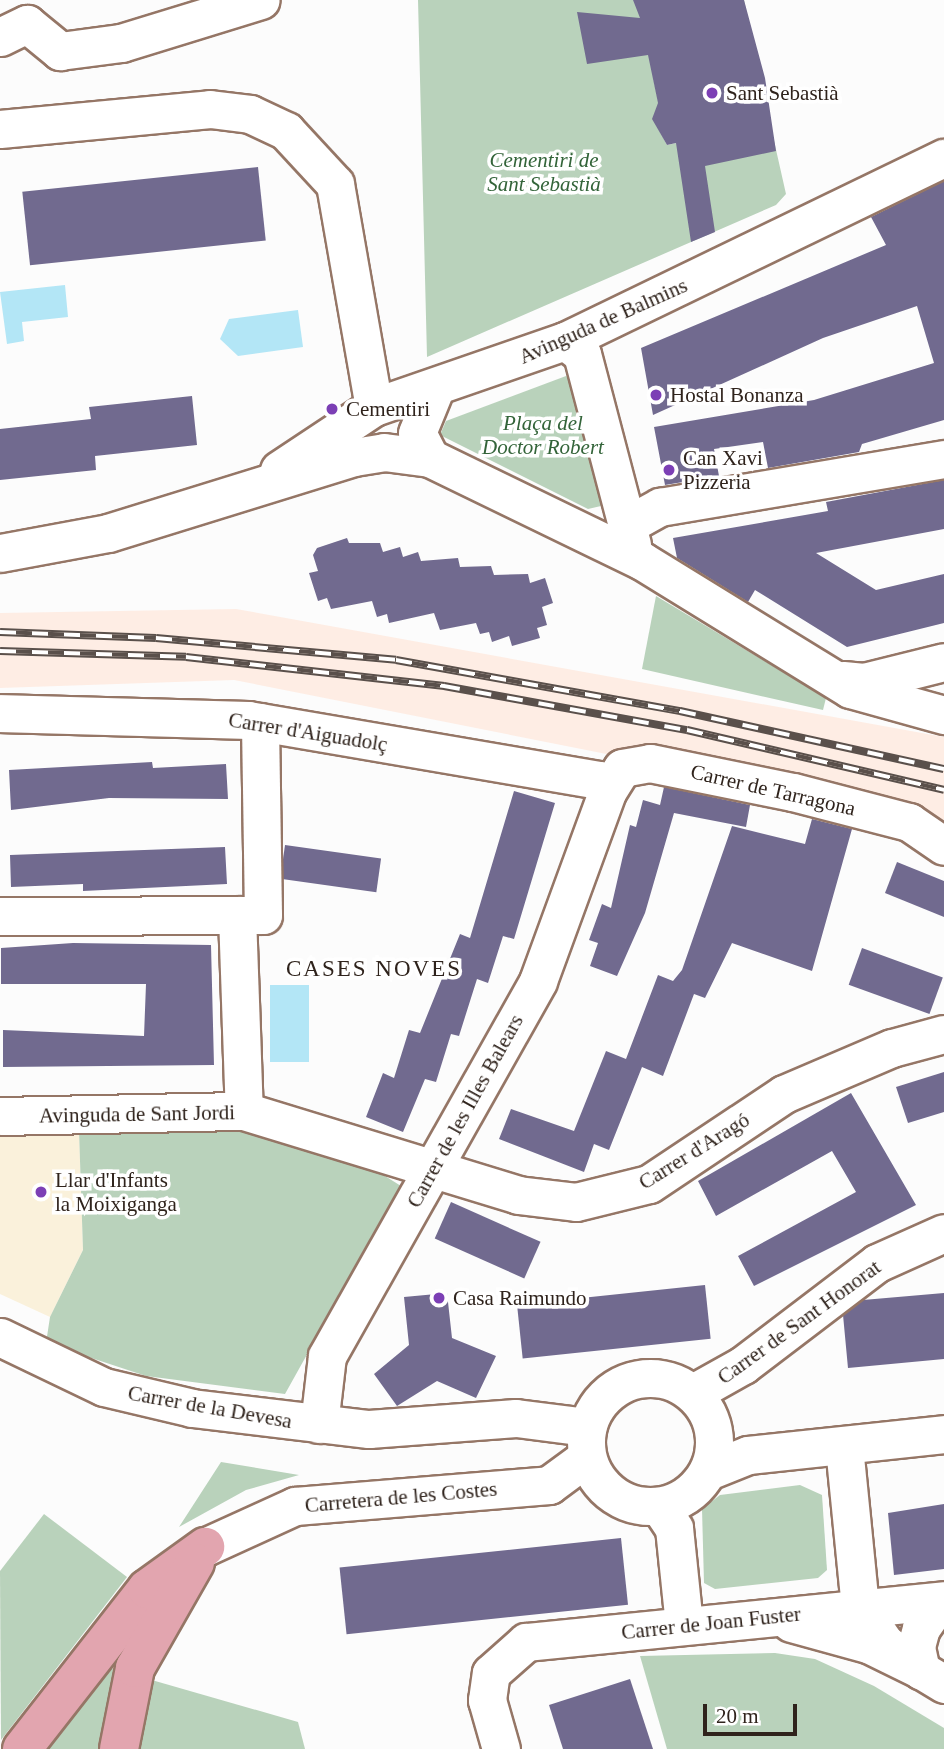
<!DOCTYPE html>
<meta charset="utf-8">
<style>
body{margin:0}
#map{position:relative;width:944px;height:1749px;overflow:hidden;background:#fcfcfc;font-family:"Times New Roman",serif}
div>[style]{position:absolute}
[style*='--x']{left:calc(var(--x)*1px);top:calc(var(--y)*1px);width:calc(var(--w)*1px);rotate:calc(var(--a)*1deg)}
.built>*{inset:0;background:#feede4}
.education>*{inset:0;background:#faf1db}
.green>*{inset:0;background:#b9d2bb}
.water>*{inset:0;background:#b3e6f6;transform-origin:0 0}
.building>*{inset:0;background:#716a8f;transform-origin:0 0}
.roads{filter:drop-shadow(2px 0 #957666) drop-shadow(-2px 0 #957666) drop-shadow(0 2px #957666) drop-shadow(0 -2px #957666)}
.minor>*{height:37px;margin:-18.5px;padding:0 18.5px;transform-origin:18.5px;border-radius:18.5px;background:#fff}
.minor>.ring{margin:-18.5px;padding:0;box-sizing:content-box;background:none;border:37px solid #fff;border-radius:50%}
.major>*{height:38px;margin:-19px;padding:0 19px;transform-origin:19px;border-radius:19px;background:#e2a5af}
.rail>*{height:8px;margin-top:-4px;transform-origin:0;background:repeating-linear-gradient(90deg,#fff 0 16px,#5a504b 0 32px);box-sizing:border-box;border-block:2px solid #5a504b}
.dots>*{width:19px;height:19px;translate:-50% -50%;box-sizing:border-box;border:4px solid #fff;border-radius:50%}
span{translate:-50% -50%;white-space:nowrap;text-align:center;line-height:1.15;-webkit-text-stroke:7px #fff;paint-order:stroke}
.poi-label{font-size:21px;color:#2f231c}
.left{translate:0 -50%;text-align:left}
.park-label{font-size:21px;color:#336439;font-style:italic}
.street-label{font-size:21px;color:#2f231c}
.neighbourhood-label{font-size:23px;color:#2f231c;letter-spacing:2px}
.scale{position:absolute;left:703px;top:1704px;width:94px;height:32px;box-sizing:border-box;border:4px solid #2f231c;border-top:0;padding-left:9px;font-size:21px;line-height:24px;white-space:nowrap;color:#2f231c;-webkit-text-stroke:5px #fff;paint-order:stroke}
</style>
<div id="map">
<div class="built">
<div style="clip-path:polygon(236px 609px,944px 737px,944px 821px,234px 680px,0 688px,0 613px)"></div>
</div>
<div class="education">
<div style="clip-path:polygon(79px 1131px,83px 1250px,50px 1317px,0 1294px,0 1133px)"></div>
</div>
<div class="green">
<div style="clip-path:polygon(418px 0,744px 0,757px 64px,653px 77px,659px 105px,653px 119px,667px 145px,770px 123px,786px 194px,776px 205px,427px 357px)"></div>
<div style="clip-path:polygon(566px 376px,579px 382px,601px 506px,588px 509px,440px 435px,446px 421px)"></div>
<div style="clip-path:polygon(656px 596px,826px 698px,823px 710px,642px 669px)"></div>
<div style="clip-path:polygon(247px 1125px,377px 1171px,401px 1186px,285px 1394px,146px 1376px,46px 1343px,50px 1317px,83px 1250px,79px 1131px)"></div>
<div style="clip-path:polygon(221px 1462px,299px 1475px,246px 1490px,179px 1527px)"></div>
<div style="clip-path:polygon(800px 1485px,822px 1495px,827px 1570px,818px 1578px,715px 1589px,704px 1583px,702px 1509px,720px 1495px)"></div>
<div style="clip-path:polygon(44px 1514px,127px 1577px,1px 1740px,0 1571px)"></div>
<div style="clip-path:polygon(775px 1653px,815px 1659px,874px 1686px,944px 1728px,944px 1749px,667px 1749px,640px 1656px)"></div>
<div style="clip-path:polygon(110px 1668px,298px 1722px,305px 1749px,1px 1749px)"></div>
</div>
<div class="water">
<div style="clip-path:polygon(65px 285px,68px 317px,22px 322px,24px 341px,7px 344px,0 292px)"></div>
<div style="clip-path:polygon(298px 310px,303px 347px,238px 356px,220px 339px,229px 319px)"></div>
<div style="left:270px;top:985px;width:39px;height:77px"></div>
</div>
<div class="building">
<div style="clip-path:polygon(633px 0,744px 0,765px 78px,776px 151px,705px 166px,715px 232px,691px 242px,676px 143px,667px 145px,652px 119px,658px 103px,648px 55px,587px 64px,577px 12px,640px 18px)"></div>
<div style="left:258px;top:167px;width:74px;height:237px;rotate:84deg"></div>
<div style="clip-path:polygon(944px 181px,944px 420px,862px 444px,859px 452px,768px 468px,763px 442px,714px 449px,719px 476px,665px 485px,654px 427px,814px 400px,934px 363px,917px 306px,823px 338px,653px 415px,641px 348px,886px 245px,871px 217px)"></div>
<div style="clip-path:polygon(192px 396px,197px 445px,95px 456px,96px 470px,0 480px,0 429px,91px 419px,89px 407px)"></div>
<div style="clip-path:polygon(944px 480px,944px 529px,816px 553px,876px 590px,944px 574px,944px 623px,847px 647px,755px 590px,748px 602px,677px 558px,673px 538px,828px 511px,826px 502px)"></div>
<div style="clip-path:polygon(347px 538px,349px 543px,380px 543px,383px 552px,400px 547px,403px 557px,418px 552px,421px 561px,458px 558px,460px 567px,491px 566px,494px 575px,528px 574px,530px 583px,545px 578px,553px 603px,542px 607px,547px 625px,537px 628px,540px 638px,512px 646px,509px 636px,492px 642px,489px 632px,480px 634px,476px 623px,440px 630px,434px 613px,389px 623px,387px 614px,377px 617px,372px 601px,331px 609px,327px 598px,318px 601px,309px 573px,318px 571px,313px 555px,317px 548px)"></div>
<div style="clip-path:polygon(152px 762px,153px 768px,226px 764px,228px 799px,109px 798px,11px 810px,9px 770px)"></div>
<div style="clip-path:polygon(664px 787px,750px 805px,746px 827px,674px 813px,645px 913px,617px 976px,590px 966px,598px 943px,589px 940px,602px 904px,611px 908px,630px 825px,636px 827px,643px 800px,660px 805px)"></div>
<div style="clip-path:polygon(514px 791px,555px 803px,514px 939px,503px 936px,488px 983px,477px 979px,459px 1036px,451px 1034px,436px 1082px,425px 1079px,403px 1132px,366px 1117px,383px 1073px,394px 1078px,409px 1030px,420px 1033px,460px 934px,470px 938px)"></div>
<div style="clip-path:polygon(812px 819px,852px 829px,812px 971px,732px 943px,705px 998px,694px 994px,663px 1076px,642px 1067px,609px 1150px,594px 1144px,584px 1172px,499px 1139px,511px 1109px,574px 1131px,606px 1051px,626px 1059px,658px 975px,673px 981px,682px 970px,732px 826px,805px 844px)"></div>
<div style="left:285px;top:845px;width:97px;height:34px;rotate:8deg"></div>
<div style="clip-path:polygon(225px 847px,227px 884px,83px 891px,83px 884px,11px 887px,10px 855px)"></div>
<div style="clip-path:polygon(897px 862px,944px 881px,944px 917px,885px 893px)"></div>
<div style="clip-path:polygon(73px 943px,211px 945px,214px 1065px,3px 1067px,3px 1030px,144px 1036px,146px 984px,1px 984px,1px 948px)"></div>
<div style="left:862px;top:948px;width:86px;height:39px;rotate:20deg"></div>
<div style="clip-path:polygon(944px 1072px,944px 1112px,908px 1123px,896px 1087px)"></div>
<div style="clip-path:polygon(851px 1093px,916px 1205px,754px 1286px,738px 1256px,856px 1192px,832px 1151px,716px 1216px,698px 1181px)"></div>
<div style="left:451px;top:1202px;width:98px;height:40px;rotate:24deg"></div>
<div style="left:705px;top:1285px;width:54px;height:189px;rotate:84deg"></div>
<div style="clip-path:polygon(447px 1293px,452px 1338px,496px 1356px,476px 1398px,437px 1381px,397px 1406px,374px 1374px,409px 1345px,404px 1297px)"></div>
<div style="clip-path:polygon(944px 1293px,944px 1359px,848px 1368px,843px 1315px,863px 1300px)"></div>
<div style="clip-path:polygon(944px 1504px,944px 1569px,894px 1575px,888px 1513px)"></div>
<div style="left:621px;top:1538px;width:67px;height:283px;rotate:84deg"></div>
<div style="clip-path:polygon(630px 1679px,653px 1749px,563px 1749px,549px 1705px)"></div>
</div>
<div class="roads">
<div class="minor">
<div style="--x:0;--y:37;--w:30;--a:-26"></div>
<div style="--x:27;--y:24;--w:43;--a:39.3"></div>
<div style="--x:60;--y:51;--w:62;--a:-7.5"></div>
<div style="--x:121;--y:43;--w:146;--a:-17.1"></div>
<div style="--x:0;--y:129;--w:211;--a:-5.4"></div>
<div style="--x:210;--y:109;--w:40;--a:7.1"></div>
<div style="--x:250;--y:114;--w:40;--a:25"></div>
<div style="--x:286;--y:131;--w:72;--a:47.2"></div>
<div style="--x:335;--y:184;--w:226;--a:80.1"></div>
<div style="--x:565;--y:341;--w:21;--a:37"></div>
<div style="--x:582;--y:354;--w:197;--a:75.3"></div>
<div style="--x:430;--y:458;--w:28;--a:-117"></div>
<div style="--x:417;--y:433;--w:48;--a:-67.8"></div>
<div style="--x:279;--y:470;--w:114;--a:-33.6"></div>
<div style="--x:374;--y:407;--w:202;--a:-19.1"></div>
<div style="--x:565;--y:341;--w:421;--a:-25.8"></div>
<div style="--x:627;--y:525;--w:38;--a:-29"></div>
<div style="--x:660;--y:507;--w:288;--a:-9.6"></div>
<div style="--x:0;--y:553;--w:110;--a:-10.5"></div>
<div style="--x:108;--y:533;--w:257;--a:-17.2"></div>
<div style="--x:354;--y:457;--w:30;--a:-9"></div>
<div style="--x:384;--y:452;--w:46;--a:7.4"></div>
<div style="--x:430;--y:458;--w:236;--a:25.9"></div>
<div style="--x:642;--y:561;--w:244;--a:31.6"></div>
<div style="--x:850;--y:689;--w:98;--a:15.5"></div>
<div style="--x:843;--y:680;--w:21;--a:5"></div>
<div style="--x:864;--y:682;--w:82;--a:-14"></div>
<div style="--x:0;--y:713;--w:248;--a:1.6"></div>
<div style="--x:248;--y:720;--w:356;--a:9.7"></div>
<div style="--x:599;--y:780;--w:14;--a:56"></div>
<div style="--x:237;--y:915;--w:196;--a:88"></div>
<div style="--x:0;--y:916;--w:263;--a:-0.2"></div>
<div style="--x:263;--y:915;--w:193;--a:-90.9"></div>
<div style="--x:0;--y:1116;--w:244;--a:-1.2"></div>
<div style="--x:244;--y:1111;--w:287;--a:17"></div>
<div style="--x:518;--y:1195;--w:58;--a:6.9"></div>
<div style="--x:576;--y:1202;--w:75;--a:-13.9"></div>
<div style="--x:649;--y:1184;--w:162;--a:-33.7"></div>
<div style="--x:784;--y:1094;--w:117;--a:-23.1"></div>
<div style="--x:892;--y:1048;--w:54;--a:-15.1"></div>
<div style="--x:0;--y:1337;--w:115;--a:25.7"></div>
<div style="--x:104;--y:1387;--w:90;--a:13.4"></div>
<div style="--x:192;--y:1408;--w:178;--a:6.8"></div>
<div style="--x:369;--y:1429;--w:147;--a:-4.3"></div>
<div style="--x:516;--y:1418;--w:72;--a:7.2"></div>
<div class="ring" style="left:586px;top:1378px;width:91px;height:91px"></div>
<div style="--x:693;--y:1393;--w:57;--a:-29.2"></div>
<div style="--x:743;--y:1365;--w:168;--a:-37.3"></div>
<div style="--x:877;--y:1263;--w:73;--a:-24.1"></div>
<div style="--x:319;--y:1424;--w:68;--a:-83.3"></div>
<div style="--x:327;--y:1356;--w:430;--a:-60.6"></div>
<div style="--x:538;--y:981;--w:201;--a:-69.9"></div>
<div style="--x:607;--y:792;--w:28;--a:-58"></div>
<div style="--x:622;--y:768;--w:28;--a:-10"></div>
<div style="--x:650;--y:763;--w:146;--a:11.5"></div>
<div style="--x:793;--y:792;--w:120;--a:14.5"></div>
<div style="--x:909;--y:822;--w:42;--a:34.4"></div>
<div style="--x:708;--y:1471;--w:43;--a:-21.8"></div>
<div style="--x:748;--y:1455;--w:197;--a:-6.1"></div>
<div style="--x:659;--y:1506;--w:27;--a:56"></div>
<div style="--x:674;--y:1528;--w:98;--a:84.1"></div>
<div style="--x:205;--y:1547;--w:99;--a:-24.5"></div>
<div style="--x:295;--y:1506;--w:255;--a:-4.7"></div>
<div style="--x:549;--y:1485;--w:47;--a:-36.4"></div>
<div style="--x:940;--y:1601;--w:33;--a:125"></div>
<div style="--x:921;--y:1628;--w:20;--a:105"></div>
<div style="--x:916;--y:1647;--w:24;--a:78"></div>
<div style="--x:921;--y:1670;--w:27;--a:31"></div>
<div style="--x:791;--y:1623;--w:80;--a:15.3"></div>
<div style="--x:868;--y:1644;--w:59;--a:26.1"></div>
<div style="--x:921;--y:1670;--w:45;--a:-143.1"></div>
<div style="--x:885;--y:1643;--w:44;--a:-124.8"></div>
<div style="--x:860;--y:1607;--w:162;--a:-95.7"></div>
<div style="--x:501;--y:1749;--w:51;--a:-105.9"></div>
<div style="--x:487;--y:1700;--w:27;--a:-82"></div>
<div style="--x:491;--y:1673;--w:47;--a:-41.5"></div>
<div style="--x:526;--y:1642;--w:420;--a:-5.7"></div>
</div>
<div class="major">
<div style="--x:22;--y:1749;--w:203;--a:-52"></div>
<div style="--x:147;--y:1589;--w:72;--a:-35.9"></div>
<div style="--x:119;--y:1749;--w:83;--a:-78.8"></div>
<div style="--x:135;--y:1668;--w:121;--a:-60.3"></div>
</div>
</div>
<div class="rail">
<div style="--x:0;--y:632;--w:156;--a:2.2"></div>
<div style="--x:156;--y:638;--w:241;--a:5.2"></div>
<div style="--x:396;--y:660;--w:289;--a:10.2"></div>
<div style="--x:680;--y:711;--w:270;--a:12.4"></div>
<div style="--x:0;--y:651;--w:186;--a:1.8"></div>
<div style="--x:186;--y:657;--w:260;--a:6.4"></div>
<div style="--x:444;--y:686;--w:247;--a:10.3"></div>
<div style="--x:687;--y:730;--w:264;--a:13.1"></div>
</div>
<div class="dots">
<div style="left:712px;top:93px;background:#7c3fb5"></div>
<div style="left:656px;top:395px;background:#7c3fb5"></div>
<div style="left:332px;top:409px;background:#7c3fb5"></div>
<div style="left:669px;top:470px;background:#7c3fb5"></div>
<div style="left:41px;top:1192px;background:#7c3fb5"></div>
<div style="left:439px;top:1298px;background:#7c3fb5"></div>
</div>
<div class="poi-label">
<span class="left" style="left:726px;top:93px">Sant Sebastià</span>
<span class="left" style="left:670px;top:395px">Hostal Bonanza</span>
<span class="left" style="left:346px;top:409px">Cementiri</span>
<span class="left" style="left:683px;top:470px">Can Xavi<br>Pizzeria</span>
<span class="left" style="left:55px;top:1192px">Llar d'Infants<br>la Moixiganga</span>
<span class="left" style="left:453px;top:1298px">Casa Raimundo</span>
</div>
<div class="park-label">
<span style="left:544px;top:172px">Cementiri de<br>Sant Sebastià</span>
<span style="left:543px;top:435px">Plaça del<br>Doctor Robert</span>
</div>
<div class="street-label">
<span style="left:603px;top:321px;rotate:-24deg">Avinguda de Balmins</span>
<span style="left:308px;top:732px;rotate:9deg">Carrer d'Aiguadolç</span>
<span style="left:773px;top:790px;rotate:13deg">Carrer de Tarragona</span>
<span style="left:465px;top:1111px;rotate:-61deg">Carrer de les Illes Balears</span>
<span style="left:137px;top:1114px;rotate:-1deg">Avinguda de Sant Jordi</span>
<span style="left:694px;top:1151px;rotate:-32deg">Carrer d'Aragó</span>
<span style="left:799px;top:1322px;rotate:-36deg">Carrer de Sant Honorat</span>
<span style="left:210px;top:1407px;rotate:10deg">Carrer de la Devesa</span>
<span style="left:401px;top:1497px;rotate:-5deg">Carretera de les Costes</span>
<span style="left:711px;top:1623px;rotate:-6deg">Carrer de Joan Fuster</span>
</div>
<div class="neighbourhood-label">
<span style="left:374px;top:969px">CASES NOVES</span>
</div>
<div class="scale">20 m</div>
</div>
